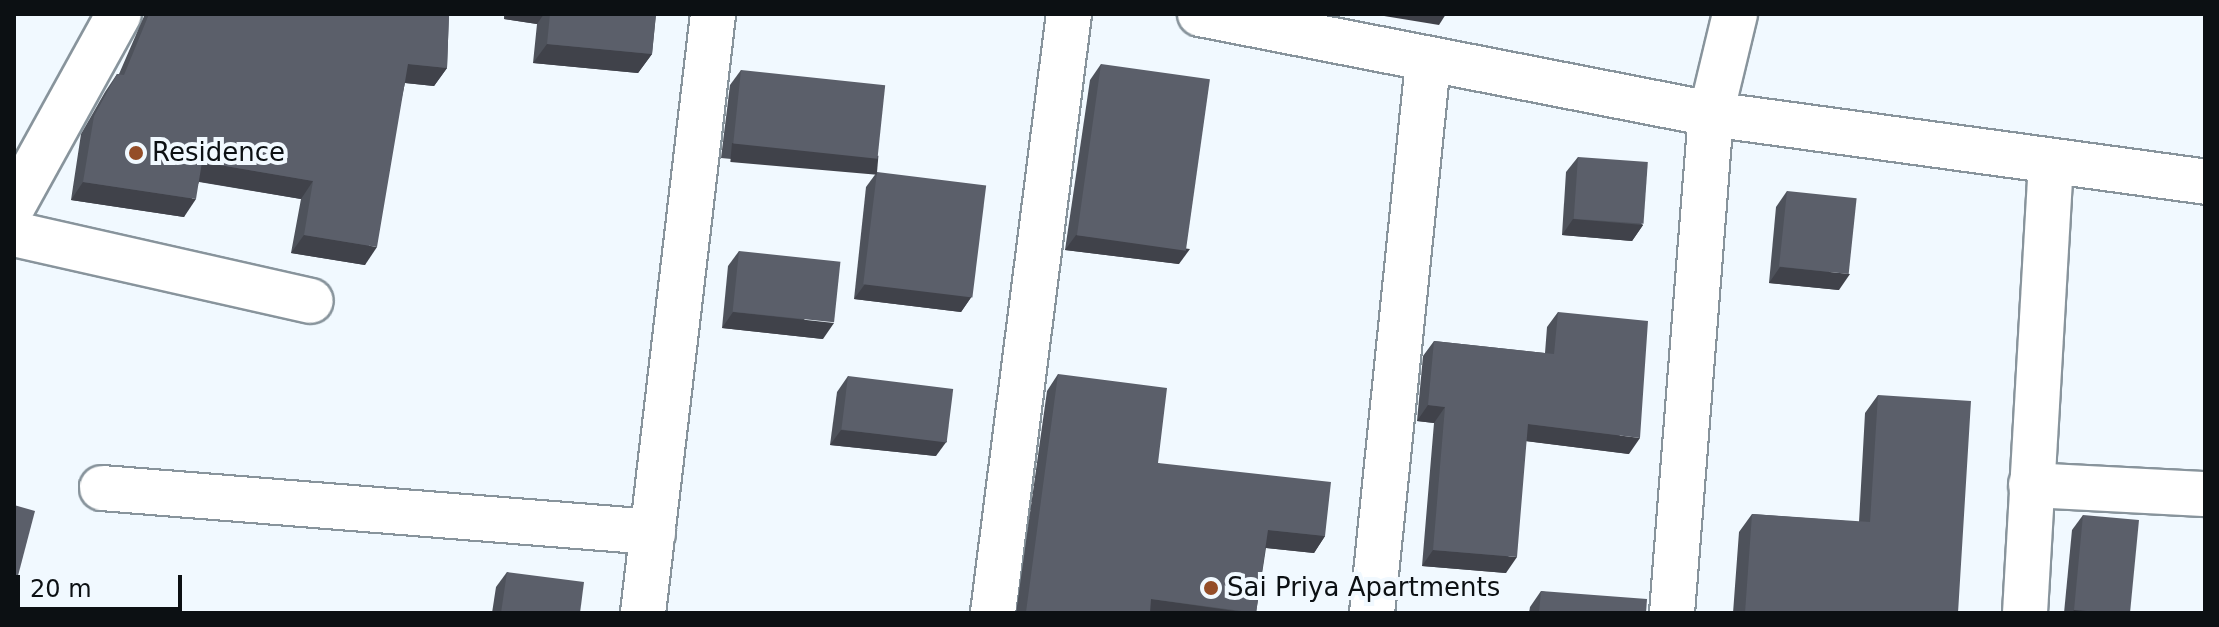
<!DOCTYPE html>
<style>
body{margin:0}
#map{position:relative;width:2219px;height:627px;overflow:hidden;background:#f1f9ff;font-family:"DejaVu Sans",sans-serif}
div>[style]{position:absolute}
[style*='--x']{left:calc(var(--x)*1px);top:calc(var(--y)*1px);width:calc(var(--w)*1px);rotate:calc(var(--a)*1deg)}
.roads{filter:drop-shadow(2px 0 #88949c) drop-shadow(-2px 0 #88949c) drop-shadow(0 2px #88949c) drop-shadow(0 -2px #88949c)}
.minor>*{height:44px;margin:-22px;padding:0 22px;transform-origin:22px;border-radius:22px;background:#fff}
.wall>*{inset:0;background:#4e525b}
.shaded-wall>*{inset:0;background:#40424a;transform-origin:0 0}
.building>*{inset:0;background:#5b5f6a;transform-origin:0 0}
.dots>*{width:22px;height:22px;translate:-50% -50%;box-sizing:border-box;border:4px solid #f1f9ff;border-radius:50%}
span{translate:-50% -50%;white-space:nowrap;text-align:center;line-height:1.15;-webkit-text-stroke:8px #f1f9ff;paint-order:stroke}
.poi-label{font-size:26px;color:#0c1013}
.left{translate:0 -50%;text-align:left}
.frame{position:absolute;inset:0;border:16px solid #0c1013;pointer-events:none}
.scale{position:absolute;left:16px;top:575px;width:166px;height:36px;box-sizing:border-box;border:4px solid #0c1013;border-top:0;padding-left:10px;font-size:24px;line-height:28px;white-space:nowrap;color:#0c1013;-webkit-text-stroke:6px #f1f9ff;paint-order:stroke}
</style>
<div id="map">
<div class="roads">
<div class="minor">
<div style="--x:1200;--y:14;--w:521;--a:11.07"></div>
<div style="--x:1711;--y:114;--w:499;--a:7.8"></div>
<div style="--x:14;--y:204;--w:217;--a:-61.1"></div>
<div style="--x:14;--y:234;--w:304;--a:12.7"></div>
<div style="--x:2031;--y:485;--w:174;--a:3"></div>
<div style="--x:102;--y:488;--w:553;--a:4.57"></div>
<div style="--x:643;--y:613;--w:603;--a:-83.33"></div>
<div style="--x:993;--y:613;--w:604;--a:-82.77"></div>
<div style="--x:1372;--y:613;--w:553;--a:-84.19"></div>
<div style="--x:1672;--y:613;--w:501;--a:-85.53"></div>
<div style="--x:1711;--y:114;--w:103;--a:-76.5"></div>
<div style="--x:2025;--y:613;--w:451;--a:-86.7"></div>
</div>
</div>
<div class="wall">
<div style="clip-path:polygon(145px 14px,449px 14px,447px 68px,434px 86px,405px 83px,365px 265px,291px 253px,301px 199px,199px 182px,184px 217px,71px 200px,81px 134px,105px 92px,117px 74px,119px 74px)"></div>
<div style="clip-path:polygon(504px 14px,656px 14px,652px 54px,638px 73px,533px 63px,537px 24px,504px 19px)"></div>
<div style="clip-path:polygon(1101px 64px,1179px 264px,1065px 250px,1090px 80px)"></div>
<div style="clip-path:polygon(741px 70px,878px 157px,867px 172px,721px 158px,730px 85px)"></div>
<div style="clip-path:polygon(1578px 157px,1643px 225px,1632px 241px,1562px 235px,1566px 172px)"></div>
<div style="clip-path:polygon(877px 172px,972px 296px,961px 312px,854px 299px,866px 187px)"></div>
<div style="clip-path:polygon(1787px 191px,1839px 290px,1769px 283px,1776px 207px)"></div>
<div style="clip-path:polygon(739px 251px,823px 339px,722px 328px,728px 266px)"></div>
<div style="clip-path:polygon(1558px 312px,1629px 454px,1526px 441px,1506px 573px,1422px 566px,1434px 423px,1417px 421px,1423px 356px,1434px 341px,1545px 353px,1547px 327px)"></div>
<div style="clip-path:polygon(1058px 374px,1158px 463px,1325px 536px,1314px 553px,1266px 548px,1256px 613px,1016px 613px,1047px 391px)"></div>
<div style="clip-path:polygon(848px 376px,936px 456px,830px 445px,837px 392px)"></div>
<div style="clip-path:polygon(1878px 395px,1958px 613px,1733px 613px,1739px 532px,1752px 514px,1859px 522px,1865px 413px)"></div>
<div style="clip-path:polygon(2083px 515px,2130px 613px,2064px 613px,2072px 530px)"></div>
<div style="clip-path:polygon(507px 572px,580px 613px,492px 613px,496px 587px)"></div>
<div style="clip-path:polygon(1541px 591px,1646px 613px,1529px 613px,1530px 607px)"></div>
</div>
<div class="shaded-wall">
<div style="clip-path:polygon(507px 14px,544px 14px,537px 24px,504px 19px)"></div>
<div style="clip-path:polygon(1372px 14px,1446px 14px,1439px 25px)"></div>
<div style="clip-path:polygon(547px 44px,652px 54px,638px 73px,533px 63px)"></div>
<div style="clip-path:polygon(408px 64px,447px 68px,434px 86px,396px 82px)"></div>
<div style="left:732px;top:143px;width:147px;height:19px;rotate:5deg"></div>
<div style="clip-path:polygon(202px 162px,313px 181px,301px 199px,190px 180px)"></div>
<div style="clip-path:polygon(83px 182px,196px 199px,184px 217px,71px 200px)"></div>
<div style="clip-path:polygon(1573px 219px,1643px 225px,1632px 241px,1562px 235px)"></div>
<div style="clip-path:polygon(304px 235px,377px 247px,365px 265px,291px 253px)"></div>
<div style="clip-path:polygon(1076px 235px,1190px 249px,1179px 264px,1065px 250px)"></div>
<div style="clip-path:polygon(1780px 267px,1850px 274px,1839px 290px,1769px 283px)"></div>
<div style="clip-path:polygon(865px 284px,972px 296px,961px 312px,854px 299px)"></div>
<div style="clip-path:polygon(733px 312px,834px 323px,823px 339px,722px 328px)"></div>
<div style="clip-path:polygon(1428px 405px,1445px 407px,1434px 423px,1417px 421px)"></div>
<div style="clip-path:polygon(1528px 424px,1640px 438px,1629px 454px,1517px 440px)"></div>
<div style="clip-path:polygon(841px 430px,947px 441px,936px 456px,830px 445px)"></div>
<div style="clip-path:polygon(1268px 530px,1325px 536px,1314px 553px,1257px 547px)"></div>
<div style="clip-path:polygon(1433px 550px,1517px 557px,1506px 573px,1422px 566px)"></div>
<div style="clip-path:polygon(1151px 599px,1249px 613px,1141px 613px)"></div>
<div style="clip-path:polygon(2074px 610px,2112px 613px,2072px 613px)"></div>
</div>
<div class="building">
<div style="clip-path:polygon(149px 14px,449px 14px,447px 68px,408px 64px,377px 247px,304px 235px,313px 181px,202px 162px,196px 199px,83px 182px,94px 116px,117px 74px,124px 75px)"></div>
<div style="clip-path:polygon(550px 14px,656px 14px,652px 54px,547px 44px)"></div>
<div style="left:1101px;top:64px;width:110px;height:173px;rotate:8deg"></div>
<div style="left:741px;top:70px;width:145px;height:74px;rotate:6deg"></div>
<div style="left:1578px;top:157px;width:70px;height:62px;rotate:4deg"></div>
<div style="left:877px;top:172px;width:110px;height:113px;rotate:7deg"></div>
<div style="left:1787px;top:191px;width:70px;height:76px;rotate:6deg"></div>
<div style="left:739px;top:251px;width:102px;height:61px;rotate:6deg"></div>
<div style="clip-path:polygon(1558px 312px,1648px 321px,1640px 438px,1528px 424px,1517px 557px,1433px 550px,1445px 407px,1428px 405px,1434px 341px,1554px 354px)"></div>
<div style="clip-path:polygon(1058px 374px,1167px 388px,1158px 463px,1331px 482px,1325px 536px,1268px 530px,1256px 613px,1151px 599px,1150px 613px,1026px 612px)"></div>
<div style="left:848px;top:376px;width:106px;height:54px;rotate:7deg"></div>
<div style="clip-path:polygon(1878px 395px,1971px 401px,1958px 613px,1745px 613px,1752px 514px,1870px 522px)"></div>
<div style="clip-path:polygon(14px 505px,35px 511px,14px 591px)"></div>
<div style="clip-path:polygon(2083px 515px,2139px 520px,2130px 613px,2112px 613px,2074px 610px)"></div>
<div style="clip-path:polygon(507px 572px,584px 582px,580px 613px,501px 613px)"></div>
<div style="clip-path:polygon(1541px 591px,1647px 599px,1646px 613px,1539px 613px)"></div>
</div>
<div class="dots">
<div style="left:136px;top:153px;background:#944d28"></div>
<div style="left:1211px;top:588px;background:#944d28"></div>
</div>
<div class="poi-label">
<span class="left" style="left:152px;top:153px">Residence</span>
<span class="left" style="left:1227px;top:588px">Sai Priya Apartments</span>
</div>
<div class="frame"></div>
<div class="scale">20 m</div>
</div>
